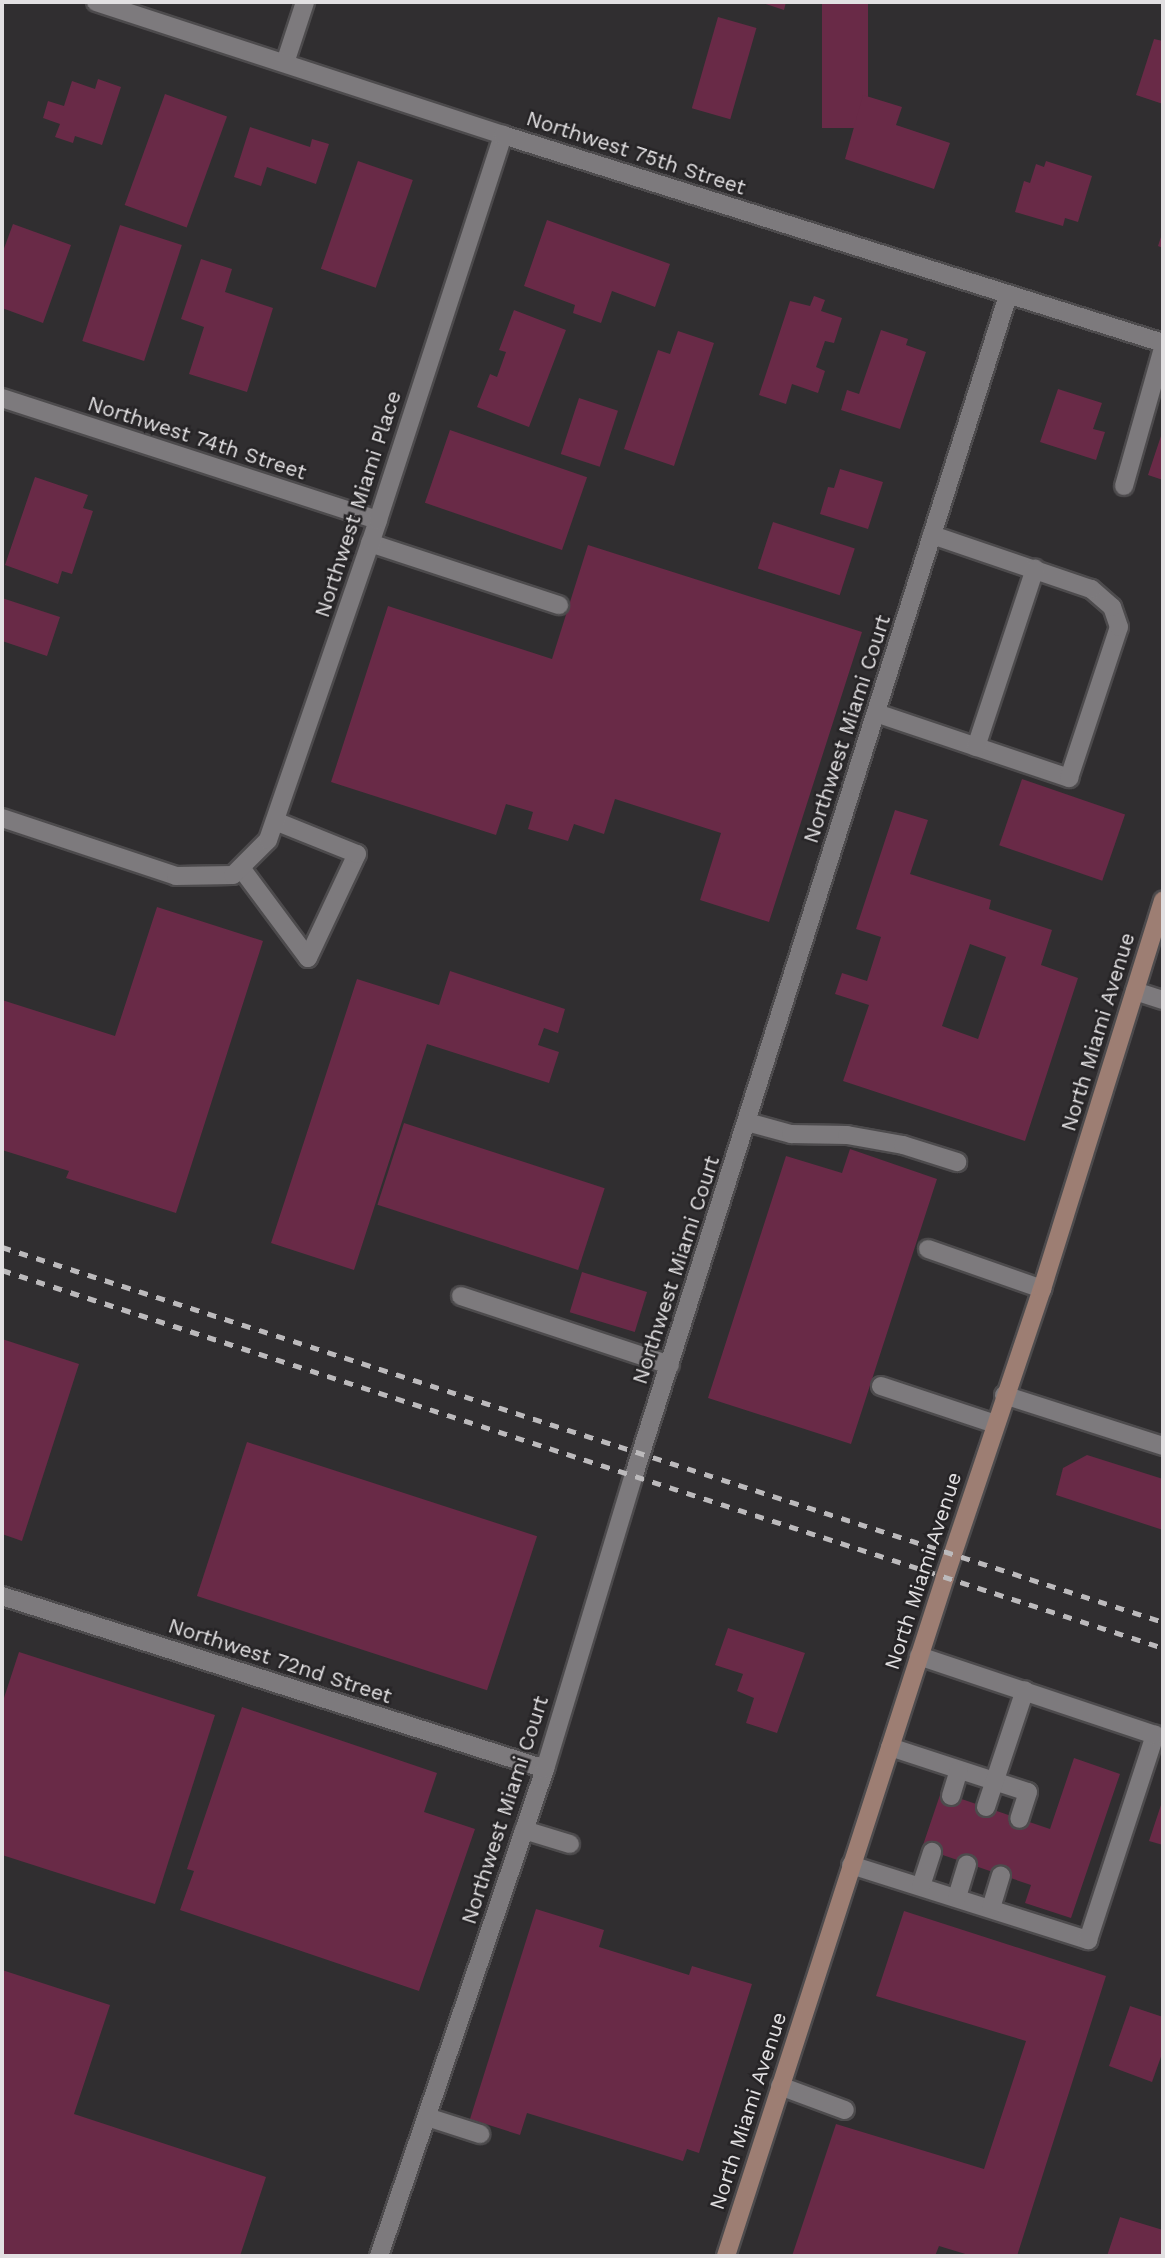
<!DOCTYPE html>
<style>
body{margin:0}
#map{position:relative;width:1165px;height:2258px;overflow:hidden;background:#302e30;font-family:"Work Sans",sans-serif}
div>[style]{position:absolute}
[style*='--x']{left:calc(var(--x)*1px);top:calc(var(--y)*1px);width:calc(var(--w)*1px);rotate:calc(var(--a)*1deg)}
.building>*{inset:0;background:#692a47;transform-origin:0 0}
.roads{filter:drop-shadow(2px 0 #4d4b4d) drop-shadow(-2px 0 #4d4b4d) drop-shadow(0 2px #4d4b4d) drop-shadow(0 -2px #4d4b4d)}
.service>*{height:18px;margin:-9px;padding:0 9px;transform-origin:9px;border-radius:9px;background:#7d7a7d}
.minor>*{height:18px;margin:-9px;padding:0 9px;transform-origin:9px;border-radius:9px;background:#7d7a7d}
.tertiary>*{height:18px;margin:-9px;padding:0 9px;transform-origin:9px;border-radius:9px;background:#7d7a7d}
.secondary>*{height:18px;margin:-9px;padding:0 9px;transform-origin:9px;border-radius:9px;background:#9d7e73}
.rail>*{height:5px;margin-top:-2.5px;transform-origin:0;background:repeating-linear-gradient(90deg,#bcbabc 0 9px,transparent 0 18px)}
span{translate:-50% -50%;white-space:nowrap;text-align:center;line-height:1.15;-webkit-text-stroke:5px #262426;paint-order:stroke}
.street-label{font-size:21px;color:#e2e0e2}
.frame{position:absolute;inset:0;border:4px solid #e2e0e2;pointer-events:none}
</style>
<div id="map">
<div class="building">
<div style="clip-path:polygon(760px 2px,786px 2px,784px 10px)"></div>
<div style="left:822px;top:2px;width:46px;height:126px"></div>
<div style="left:718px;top:17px;width:40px;height:95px;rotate:16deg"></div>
<div style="clip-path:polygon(1154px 39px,1163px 41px,1163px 104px,1136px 95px)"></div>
<div style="clip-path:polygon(98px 79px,121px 87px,102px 145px,75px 136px,73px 143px,55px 137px,60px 124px,43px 118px,48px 101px,64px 106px,72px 81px,95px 89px)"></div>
<div style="left:165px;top:94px;width:66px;height:118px;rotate:20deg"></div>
<div style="clip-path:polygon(863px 95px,902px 107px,896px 125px,950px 143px,934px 189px,845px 159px)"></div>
<div style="clip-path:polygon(250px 127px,310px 147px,312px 139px,329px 144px,316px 184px,267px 167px,261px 186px,234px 177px)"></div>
<div style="left:358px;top:161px;width:58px;height:114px;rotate:19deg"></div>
<div style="clip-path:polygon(1046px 161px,1092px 176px,1078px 222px,1065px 218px,1063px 226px,1015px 212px,1024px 181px,1030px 183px,1036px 164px,1044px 167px)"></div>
<div style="clip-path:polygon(547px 220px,670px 264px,655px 307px,612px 291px,601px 323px,573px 313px,575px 305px,524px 286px)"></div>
<div style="clip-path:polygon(13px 224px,71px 245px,43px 323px,2px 308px,2px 254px)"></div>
<div style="left:120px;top:225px;width:65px;height:122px;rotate:18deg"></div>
<div style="clip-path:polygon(1163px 231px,1163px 248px,1158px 246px)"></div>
<div style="clip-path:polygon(201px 259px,232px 269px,225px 292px,273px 308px,247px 392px,189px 374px,204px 327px,181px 319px)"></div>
<div style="clip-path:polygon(814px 296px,825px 300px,821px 311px,842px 318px,834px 343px,825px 341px,816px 367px,825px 371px,818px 393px,792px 384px,786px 404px,759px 395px,790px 301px,810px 306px)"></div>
<div style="clip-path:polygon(514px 310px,566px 330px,529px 427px,477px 407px,490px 374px,497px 377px,506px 352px,499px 350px)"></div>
<div style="clip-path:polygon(881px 330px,908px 339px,906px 345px,926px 352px,900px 429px,841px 410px,847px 390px,859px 394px)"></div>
<div style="clip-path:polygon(678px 331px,714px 343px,674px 466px,624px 449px,658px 350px,670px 354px)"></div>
<div style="clip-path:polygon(1058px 389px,1102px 403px,1093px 429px,1105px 432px,1096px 460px,1040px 442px)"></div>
<div style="left:579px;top:398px;width:41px;height:59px;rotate:18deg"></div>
<div style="left:450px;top:430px;width:145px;height:77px;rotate:19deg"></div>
<div style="clip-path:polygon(1163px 430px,1163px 480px,1148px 475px)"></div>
<div style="clip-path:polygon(840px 469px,883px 482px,868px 529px,820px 514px,828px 487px,834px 488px)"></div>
<div style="clip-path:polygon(35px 477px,88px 495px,83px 508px,93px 511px,72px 574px,62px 571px,58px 584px,5px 565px)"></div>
<div style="left:773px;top:522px;width:86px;height:49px;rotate:18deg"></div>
<div style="clip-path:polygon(588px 545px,862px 632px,769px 922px,700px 900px,721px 833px,615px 799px,604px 834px,574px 824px,568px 841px,528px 829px,533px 812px,506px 804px,496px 835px,331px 782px,388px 606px,552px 659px)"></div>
<div style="clip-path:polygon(2px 598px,60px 617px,47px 656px,2px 641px)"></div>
<div style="left:1022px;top:779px;width:109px;height:70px;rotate:19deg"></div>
<div style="clip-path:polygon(evenodd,895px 810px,928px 820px,910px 874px,991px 900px,989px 909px,1052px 930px,1041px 965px,1078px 978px,1025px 1141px,843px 1081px,869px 1005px,835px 994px,842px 973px,867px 981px,881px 937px,856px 929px,895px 810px,970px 944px,1006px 957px,978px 1039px,942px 1026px,970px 944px)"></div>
<div style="clip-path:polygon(157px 907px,263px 941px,176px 1213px,66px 1178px,69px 1171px,2px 1150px,2px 1000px,115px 1036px)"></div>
<div style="clip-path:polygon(450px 971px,565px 1009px,558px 1033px,544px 1028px,538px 1045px,559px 1052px,549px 1083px,427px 1044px,354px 1270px,271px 1243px,357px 979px,439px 1005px)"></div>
<div style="left:404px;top:1123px;width:211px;height:86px;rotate:18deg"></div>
<div style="clip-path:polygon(850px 1149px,937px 1179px,851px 1444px,708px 1398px,786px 1156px,842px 1173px)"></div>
<div style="left:582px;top:1272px;width:68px;height:42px;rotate:17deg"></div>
<div style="clip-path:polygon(2px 1339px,79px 1364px,22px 1541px,2px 1534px)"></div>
<div style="left:247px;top:1442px;width:305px;height:162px;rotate:18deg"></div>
<div style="clip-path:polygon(1087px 1455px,1163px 1479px,1163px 1530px,1056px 1495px,1063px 1468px)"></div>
<div style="clip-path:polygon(728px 1628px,805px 1653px,777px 1733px,746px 1723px,754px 1698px,737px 1691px,743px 1674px,715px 1665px)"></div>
<div style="clip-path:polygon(19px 1652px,215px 1715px,155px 1904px,2px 1855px,2px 1704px)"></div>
<div style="clip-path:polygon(242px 1707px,437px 1773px,424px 1812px,475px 1829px,419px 1991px,180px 1910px,194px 1871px,187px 1869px)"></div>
<div style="clip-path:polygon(1074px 1758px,1120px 1774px,1071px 1918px,1025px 1903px,1031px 1885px,922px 1848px,941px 1792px,1050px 1829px)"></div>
<div style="clip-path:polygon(1163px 1799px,1163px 1845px,1149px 1841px)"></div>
<div style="clip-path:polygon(536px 1909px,604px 1930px,599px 1947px,689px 1975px,692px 1966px,752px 1984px,699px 2153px,687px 2149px,683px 2161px,527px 2113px,520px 2135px,470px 2119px)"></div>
<div style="clip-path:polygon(904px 1911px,1106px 1976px,1017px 2256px,972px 2256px,939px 2246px,935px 2256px,792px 2256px,836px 2124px,984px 2169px,1026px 2041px,876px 1996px)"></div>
<div style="clip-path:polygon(2px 1970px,110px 2005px,74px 2114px,266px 2177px,240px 2256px,2px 2254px)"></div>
<div style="clip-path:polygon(1130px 2006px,1163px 2017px,1163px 2051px,1152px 2082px,1109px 2066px)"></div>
<div style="clip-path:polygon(1120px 2217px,1163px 2230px,1163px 2256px,1107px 2256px)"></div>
</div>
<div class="roads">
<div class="service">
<div style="--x:1124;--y:486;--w:143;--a:-74.2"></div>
<div style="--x:370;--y:543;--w:199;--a:18.2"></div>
<div style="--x:876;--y:713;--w:204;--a:18.6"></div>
<div style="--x:1069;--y:778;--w:159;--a:-71.7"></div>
<div style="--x:1119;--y:627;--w:21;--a:-109"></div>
<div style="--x:1112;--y:607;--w:28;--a:-139"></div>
<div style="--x:1091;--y:589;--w:168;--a:-161.2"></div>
<div style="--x:976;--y:747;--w:188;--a:-71.7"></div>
<div style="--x:241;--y:868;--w:112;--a:53.3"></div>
<div style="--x:308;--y:958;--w:115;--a:-64.8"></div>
<div style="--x:357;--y:854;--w:88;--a:-158.1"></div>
<div style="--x:1135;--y:991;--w:29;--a:18"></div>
<div style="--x:747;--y:1122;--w:46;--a:15.3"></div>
<div style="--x:791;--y:1134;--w:56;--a:1"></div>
<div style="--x:847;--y:1135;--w:57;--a:10.1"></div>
<div style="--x:903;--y:1145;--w:57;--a:17.5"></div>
<div style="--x:928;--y:1249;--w:121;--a:19.3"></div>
<div style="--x:461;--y:1296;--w:220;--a:18.3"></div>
<div style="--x:881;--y:1386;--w:120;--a:18.4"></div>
<div style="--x:890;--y:1747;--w:145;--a:18.1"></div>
<div style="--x:1028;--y:1792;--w:28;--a:108"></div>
<div style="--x:951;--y:1796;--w:27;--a:-73"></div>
<div style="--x:986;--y:1807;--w:123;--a:-71.6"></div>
<div style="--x:524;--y:1830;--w:48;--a:16.9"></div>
<div style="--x:851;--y:1865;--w:249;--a:17.6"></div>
<div style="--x:1088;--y:1940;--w:216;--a:-71.9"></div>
<div style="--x:1155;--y:1735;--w:249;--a:-161.5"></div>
<div style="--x:921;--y:1886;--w:36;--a:-72"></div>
<div style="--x:957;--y:1897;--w:34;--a:-73"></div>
<div style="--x:991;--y:1908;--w:34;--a:-73"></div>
<div style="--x:780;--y:2086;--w:69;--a:20.3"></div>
<div style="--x:427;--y:2117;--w:56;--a:17.8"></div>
</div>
<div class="minor">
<div style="--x:285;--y:63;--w:64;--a:-71.8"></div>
<div style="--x:2;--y:398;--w:395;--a:18"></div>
<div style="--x:2;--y:818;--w:183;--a:18.4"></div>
<div style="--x:176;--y:876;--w:57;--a:-1"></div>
<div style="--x:233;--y:875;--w:49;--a:-45"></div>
<div style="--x:268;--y:840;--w:338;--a:-71"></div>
<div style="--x:378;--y:520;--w:405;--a:-72"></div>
<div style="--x:1004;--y:1395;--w:167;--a:17.8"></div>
<div style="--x:2;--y:1596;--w:570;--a:17.67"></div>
<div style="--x:379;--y:2256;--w:515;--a:-71.18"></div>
<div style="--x:545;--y:1769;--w:307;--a:-73.2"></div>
<div style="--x:634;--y:1475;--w:1238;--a:-72.41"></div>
</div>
<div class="tertiary">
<div style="--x:96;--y:2;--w:428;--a:18.1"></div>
<div style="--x:503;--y:135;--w:692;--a:17.49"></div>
</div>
<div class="secondary">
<div style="--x:726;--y:2256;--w:713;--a:-72.12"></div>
<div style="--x:945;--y:1577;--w:304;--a:-71.4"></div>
<div style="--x:1042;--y:1289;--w:407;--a:-72.7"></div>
</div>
</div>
<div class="rail">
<div style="--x:2;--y:1247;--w:1220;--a:17.9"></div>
<div style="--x:2;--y:1270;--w:1221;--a:18.03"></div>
</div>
<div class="street-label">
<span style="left:636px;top:153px;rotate:18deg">Northwest 75th Street</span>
<span style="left:197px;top:438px;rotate:18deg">Northwest 74th Street</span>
<span style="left:358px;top:504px;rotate:-72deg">Northwest Miami Place</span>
<span style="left:847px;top:729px;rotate:-72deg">Northwest Miami Court</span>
<span style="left:1098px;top:1032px;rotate:-73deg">North Miami Avenue</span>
<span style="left:676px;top:1270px;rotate:-72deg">Northwest Miami Court</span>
<span style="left:923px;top:1571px;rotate:-72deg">North Miami Avenue</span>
<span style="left:280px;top:1661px;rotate:18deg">Northwest 72nd Street</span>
<span style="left:505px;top:1810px;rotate:-72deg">Northwest Miami Court</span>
<span style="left:748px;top:2111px;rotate:-72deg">North Miami Avenue</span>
</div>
<div class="frame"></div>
</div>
